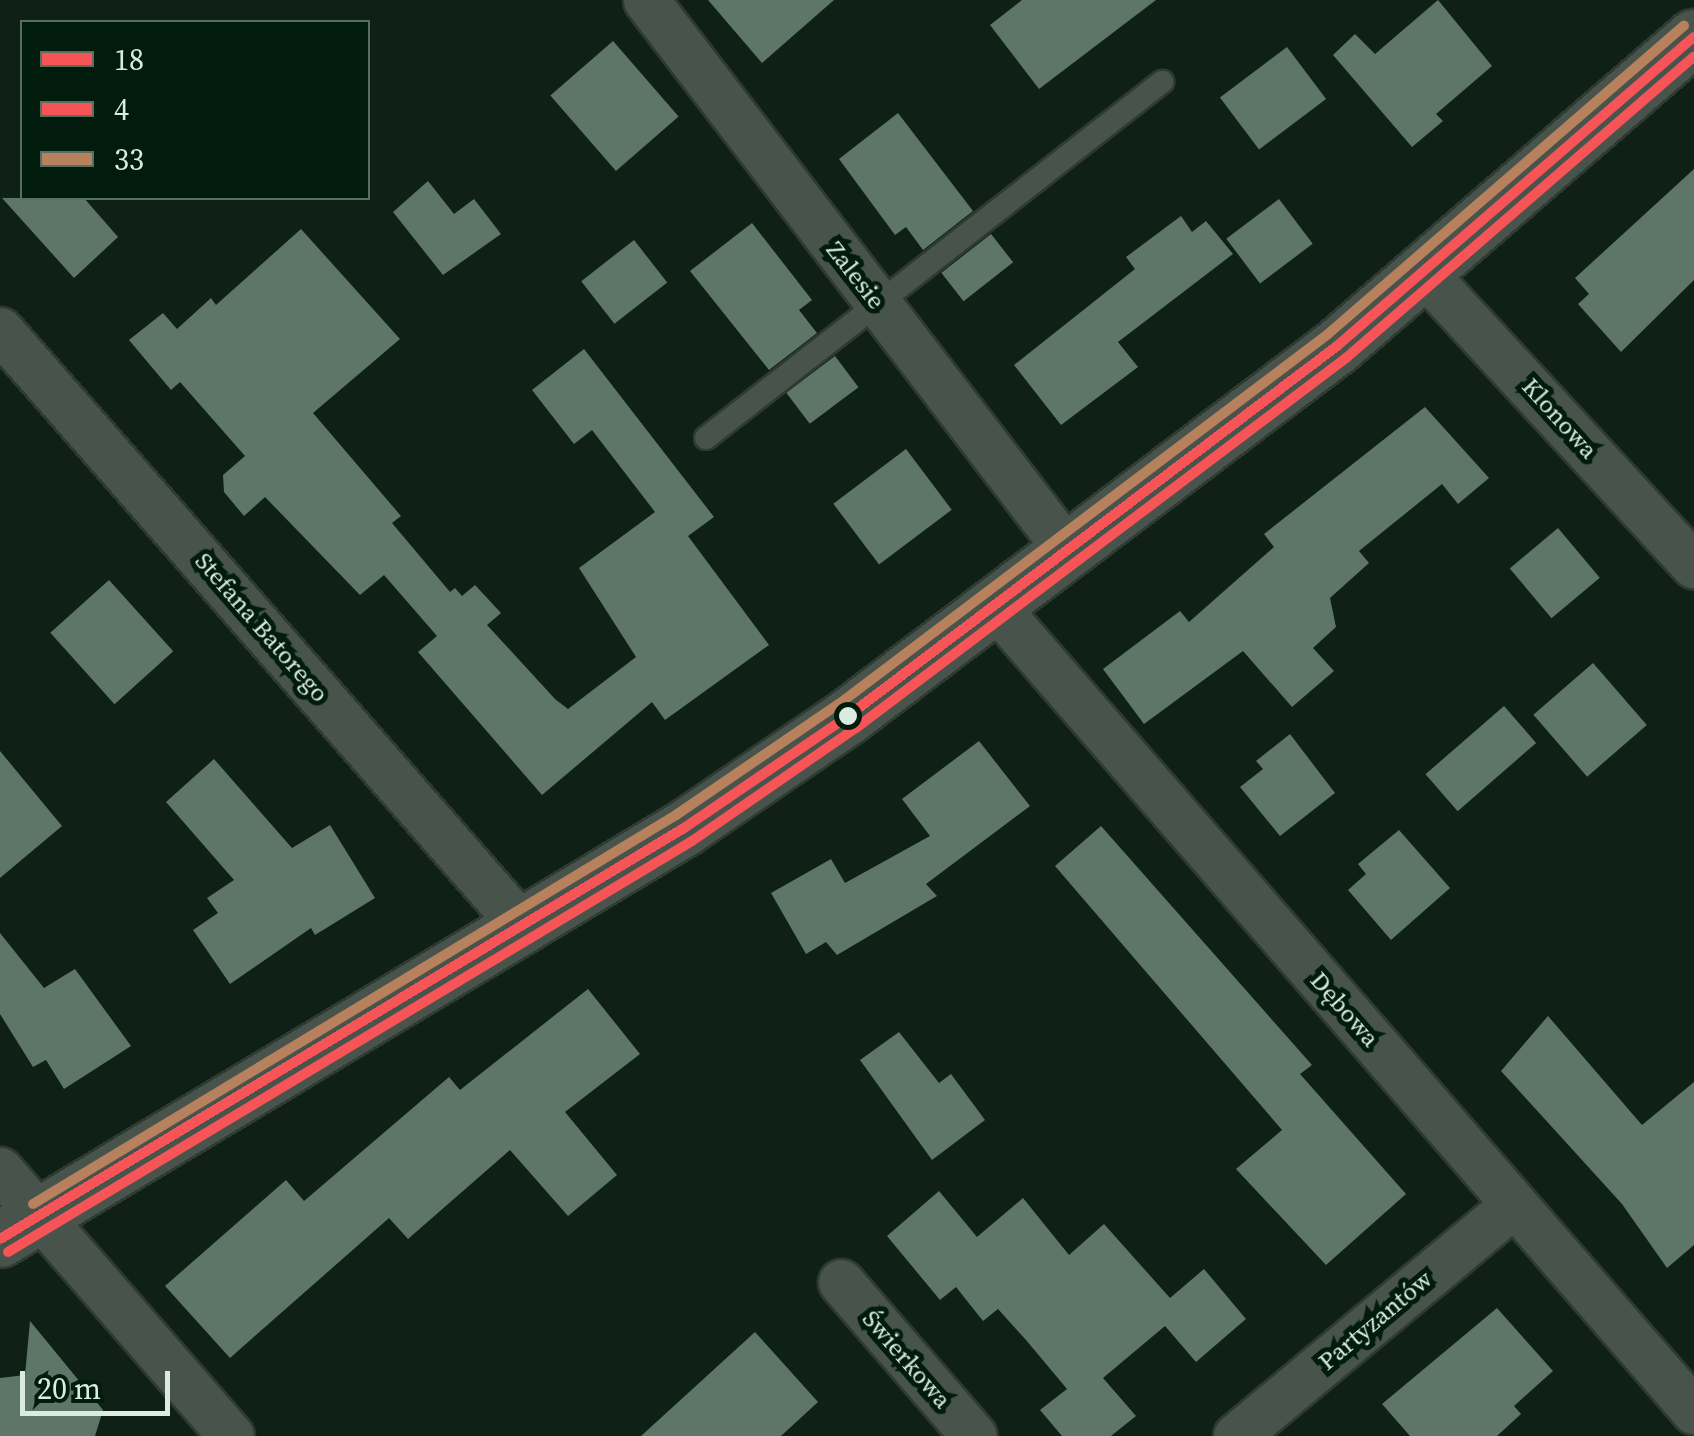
<!DOCTYPE html>
<meta charset="utf-8">
<style>
body{margin:0}
#map{position:relative;width:1694px;height:1436px;overflow:hidden;background:#0f2016;font-family:"Source Serif 4",serif}
div>[style]{position:absolute}
[style*='--x']{left:calc(var(--x)*1px);top:calc(var(--y)*1px);width:calc(var(--w)*1px);rotate:calc(var(--a)*1deg)}
.building>*{inset:0;background:#5e7667;transform-origin:0 0}
.roads{filter:drop-shadow(2px 0 #2f3a33) drop-shadow(-2px 0 #2f3a33) drop-shadow(0 2px #2f3a33) drop-shadow(0 -2px #2f3a33)}
.lane>*{height:22px;margin:-11px;padding:0 11px;transform-origin:11px;border-radius:11px;background:#48534c}
.street>*{height:45px;margin:-22.5px;padding:0 22.5px;transform-origin:22.5px;border-radius:22.5px;background:#48534c}
.secondary>*{height:55px;margin:-27.5px;padding:0 27.5px;transform-origin:27.5px;border-radius:27.5px;background:#48534c}
.bus-1>*{height:10px;margin:-5px;padding:0 5px;transform-origin:5px;border-radius:5px;background:#f75457}
.bus-2>*{height:10px;margin:-5px;padding:0 5px;transform-origin:5px;border-radius:5px;background:#f75457}
.bus-3>*{height:10px;margin:-5px;padding:0 5px;transform-origin:5px;border-radius:5px;background:#b6815c}
.dots>*{width:28px;height:28px;translate:-50% -50%;box-sizing:border-box;border:5px solid #011c0c;border-radius:50%}
span{translate:-50% -50%;white-space:nowrap;text-align:center;line-height:1.15;-webkit-text-stroke:10px #011c0c;paint-order:stroke}
.street-label{font-size:25px;color:#daebdf}
.legend{position:absolute;left:20px;top:20px;width:350px;height:180px;box-sizing:border-box;background:#011c0c;border:2px solid #586f60;margin:0;padding:12px 18px;list-style:none;font-size:30px;color:#daebdf}
.legend li{display:flex;align-items:center;gap:20px;height:50px}
.legend b{width:50px;border:2px solid #586f60}
.scale{position:absolute;left:20px;top:1371px;width:150px;height:45px;box-sizing:border-box;border:5px solid #daebdf;border-top:0;padding-left:12px;font-size:30px;line-height:35px;white-space:nowrap;color:#daebdf;-webkit-text-stroke:8px #011c0c;paint-order:stroke}
</style>
<div id="map">
<div class="building">
<div style="clip-path:polygon(708px 0,834px 0,762px 63px)"></div>
<div style="clip-path:polygon(1022px 0,1156px 0,1039px 89px,990px 25px)"></div>
<div style="clip-path:polygon(1438px 0,1492px 66px,1436px 114px,1443px 121px,1412px 147px,1333px 55px,1355px 34px,1375px 54px)"></div>
<div style="left:613px;top:41px;width:100px;height:83px;rotate:49deg"></div>
<div style="left:1287px;top:47px;width:65px;height:84px;rotate:53deg"></div>
<div style="clip-path:polygon(898px 113px,973px 211px,923px 250px,906px 227px,895px 235px,839px 159px)"></div>
<div style="clip-path:polygon(1694px 169px,1694px 280px,1621px 352px,1578px 304px,1589px 294px,1575px 278px)"></div>
<div style="clip-path:polygon(428px 181px,454px 214px,474px 199px,501px 234px,443px 275px,393px 212px)"></div>
<div style="clip-path:polygon(2px 198px,84px 198px,118px 237px,74px 278px)"></div>
<div style="left:1279px;top:199px;width:56px;height:66px;rotate:53deg"></div>
<div style="clip-path:polygon(1181px 216px,1192px 232px,1206px 221px,1233px 254px,1118px 342px,1138px 367px,1061px 425px,1014px 365px,1135px 269px,1126px 257px)"></div>
<div style="clip-path:polygon(752px 223px,812px 300px,799px 310px,817px 333px,769px 370px,690px 271px)"></div>
<div style="clip-path:polygon(301px 229px,400px 339px,313px 413px,401px 516px,392px 523px,450px 592px,455px 588px,462px 596px,475px 585px,501px 613px,487px 625px,555px 699px,568px 709px,636px 657px,579px 568px,655px 512px,592px 430px,574px 444px,532px 390px,584px 349px,714px 517px,688px 536px,769px 645px,665px 720px,652px 702px,542px 795px,418px 652px,437px 636px,384px 575px,360px 595px,265px 497px,244px 516px,224px 492px,223px 475px,245px 456px,180px 382px,171px 390px,129px 340px,163px 313px,177px 329px,211px 298px,216px 305px)"></div>
<div style="left:991px;top:234px;width:36px;height:63px;rotate:52deg"></div>
<div style="left:634px;top:240px;width:54px;height:67px;rotate:52deg"></div>
<div style="left:835px;top:356px;width:39px;height:61px;rotate:53deg"></div>
<div style="clip-path:polygon(1425px 407px,1489px 478px,1458px 504px,1442px 484px,1359px 551px,1369px 563px,1330px 598px,1336px 627px,1313px 648px,1334px 671px,1292px 707px,1243px 651px,1144px 724px,1103px 669px,1180px 611px,1189px 622px,1274px 547px,1264px 534px)"></div>
<div style="left:906px;top:449px;width:76px;height:91px;rotate:53deg"></div>
<div style="left:1558px;top:528px;width:65px;height:63px;rotate:50deg"></div>
<div style="left:109px;top:580px;width:96px;height:79px;rotate:48deg"></div>
<div style="left:1593px;top:663px;width:82px;height:79px;rotate:49deg"></div>
<div style="left:1504px;top:706px;width:49px;height:104px;rotate:49deg"></div>
<div style="clip-path:polygon(1290px 734px,1335px 793px,1280px 836px,1240px 787px,1263px 769px,1256px 761px)"></div>
<div style="clip-path:polygon(979px 741px,1030px 806px,926px 884px,937px 896px,837px 955px,826px 942px,806px 954px,771px 893px,831px 859px,845px 883px,930px 836px,902px 799px)"></div>
<div style="clip-path:polygon(0 751px,62px 826px,0 878px)"></div>
<div style="clip-path:polygon(214px 759px,292px 848px,330px 825px,375px 898px,315px 935px,311px 928px,230px 984px,193px 930px,218px 913px,207px 898px,234px 880px,166px 802px)"></div>
<div style="clip-path:polygon(1101px 826px,1312px 1065px,1300px 1074px,1406px 1194px,1326px 1265px,1236px 1169px,1282px 1130px,1055px 866px)"></div>
<div style="clip-path:polygon(1399px 830px,1450px 888px,1391px 940px,1348px 890px,1366px 874px,1358px 864px)"></div>
<div style="clip-path:polygon(0 933px,44px 988px,75px 969px,131px 1046px,64px 1089px,46px 1060px,33px 1067px,0 1014px)"></div>
<div style="clip-path:polygon(588px 989px,640px 1054px,565px 1112px,617px 1175px,568px 1216px,510px 1150px,408px 1239px,389px 1218px,230px 1358px,165px 1286px,286px 1180px,304px 1201px,449px 1077px,460px 1090px)"></div>
<div style="clip-path:polygon(1548px 1016px,1642px 1125px,1694px 1082px,1694px 1245px,1667px 1268px,1622px 1204px,1501px 1071px)"></div>
<div style="clip-path:polygon(899px 1032px,939px 1083px,951px 1074px,985px 1120px,932px 1160px,860px 1060px)"></div>
<div style="clip-path:polygon(939px 1191px,977px 1237px,1023px 1198px,1069px 1255px,1104px 1224px,1170px 1298px,1204px 1269px,1246px 1319px,1196px 1362px,1165px 1326px,1103px 1378px,1136px 1416px,1111px 1436px,1062px 1436px,1040px 1410px,1067px 1389px,1026px 1340px,998px 1309px,983px 1321px,956px 1287px,940px 1300px,887px 1236px)"></div>
<div style="clip-path:polygon(1497px 1308px,1553px 1371px,1514px 1406px,1521px 1414px,1497px 1436px,1410px 1436px,1382px 1404px)"></div>
<div style="clip-path:polygon(30px 1321px,103px 1410px,95px 1436px,0 1436px,0 1378px,25px 1375px)"></div>
<div style="clip-path:polygon(755px 1332px,818px 1402px,781px 1436px,641px 1436px)"></div>
</div>
<div class="roads">
<div class="lane">
<div style="--x:706;--y:438;--w:579;--a:-37.98"></div>
</div>
<div class="street">
<div style="--x:646;--y:0;--w:693;--a:52.57"></div>
<div style="--x:1424;--y:273;--w:398;--a:47.3"></div>
<div style="--x:0;--y:330;--w:792;--a:48.79"></div>
<div style="--x:996;--y:607;--w:1065;--a:49.04"></div>
<div style="--x:0;--y:1170;--w:352;--a:49"></div>
<div style="--x:841;--y:1282;--w:203;--a:49.2"></div>
<div style="--x:1236;--y:1436;--w:362;--a:-39.8"></div>
</div>
<div class="secondary">
<div style="--x:0;--y:1239;--w:798;--a:-31"></div>
<div style="--x:684;--y:828;--w:199;--a:-34.3"></div>
<div style="--x:848;--y:716;--w:613;--a:-37.11"></div>
<div style="--x:1337;--y:346;--w:472;--a:-40.9"></div>
</div>
</div>
<div class="bus-1">
<div style="--x:0;--y:1239;--w:798;--a:-31"></div>
<div style="--x:684;--y:828;--w:199;--a:-34.3"></div>
<div style="--x:848;--y:716;--w:613;--a:-37.11"></div>
<div style="--x:1337;--y:346;--w:472;--a:-40.9"></div>
</div>
<div class="bus-2">
<div style="--x:8;--y:1252;--w:798;--a:-31"></div>
<div style="--x:692;--y:841;--w:199;--a:-34.6"></div>
<div style="--x:856;--y:728;--w:614;--a:-37.06"></div>
<div style="--x:1346;--y:358;--w:460;--a:-40.9"></div>
</div>
<div class="bus-3">
<div style="--x:33;--y:1204;--w:752;--a:-31.17"></div>
<div style="--x:676;--y:815;--w:197;--a:-34.3"></div>
<div style="--x:839;--y:704;--w:613;--a:-37.11"></div>
<div style="--x:1328;--y:334;--w:471;--a:-40.9"></div>
</div>
<div class="dots">
<div style="left:848px;top:716px;background:#daebdf"></div>
</div>
<div class="street-label">
<span style="left:856px;top:275px;rotate:52deg">Zalesie</span>
<span style="left:1560px;top:418px;rotate:48deg">Klonowa</span>
<span style="left:262px;top:627px;rotate:49deg">Stefana Batorego</span>
<span style="left:1345px;top:1009px;rotate:49deg">Dębowa</span>
<span style="left:1375px;top:1320px;rotate:-40deg">Partyzantów</span>
<span style="left:907px;top:1359px;rotate:49deg">Świerkowa</span>
</div>
<ul class="legend">
<li><b style="height:12px;background:#f75457"></b>18</li>
<li><b style="height:12px;background:#f75457"></b>4</li>
<li><b style="height:12px;background:#b6815c"></b>33</li>
</ul>
<div class="scale">20 m</div>
</div>
